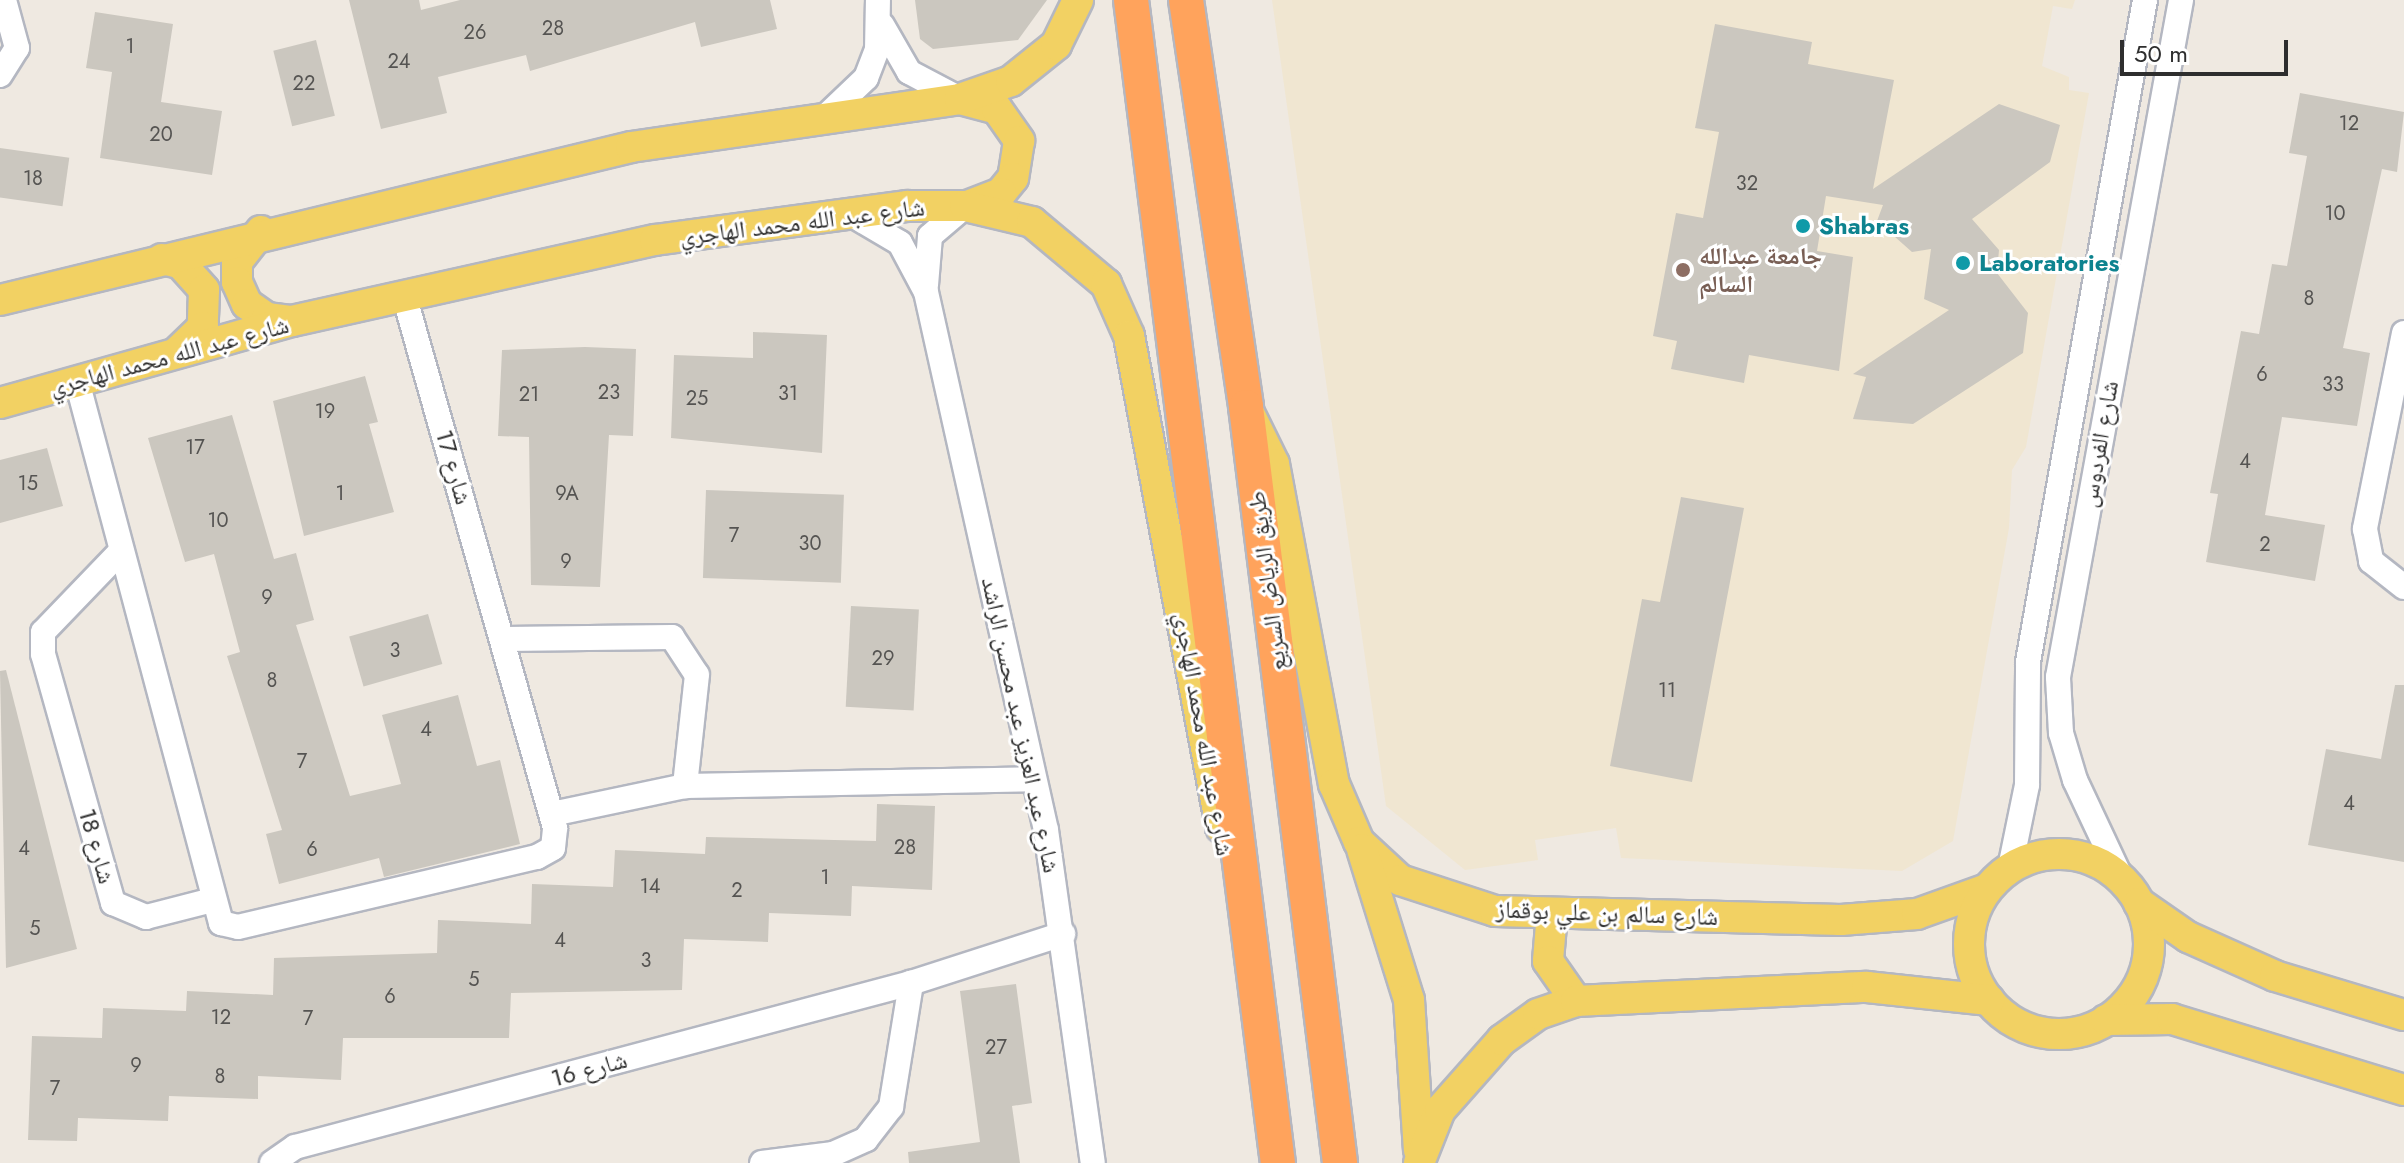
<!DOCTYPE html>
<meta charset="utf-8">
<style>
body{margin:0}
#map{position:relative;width:2404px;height:1163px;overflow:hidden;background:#efe9e1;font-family:Jost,"Noto Naskh Arabic",sans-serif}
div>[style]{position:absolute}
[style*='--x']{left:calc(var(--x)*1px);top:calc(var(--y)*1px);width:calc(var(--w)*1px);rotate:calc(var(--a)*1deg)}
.education>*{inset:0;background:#f0e6d1}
.building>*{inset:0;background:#cbc7bf;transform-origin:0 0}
.roads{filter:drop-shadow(2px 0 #b4b7c1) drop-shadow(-2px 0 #b4b7c1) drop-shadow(0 2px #b4b7c1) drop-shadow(0 -2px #b4b7c1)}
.minor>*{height:24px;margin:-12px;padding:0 12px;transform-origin:12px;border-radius:12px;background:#fff}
.major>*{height:30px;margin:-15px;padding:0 15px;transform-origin:15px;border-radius:15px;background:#f2d163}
.major>.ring{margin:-15px;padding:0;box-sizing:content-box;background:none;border:30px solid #f2d163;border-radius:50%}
.highway>*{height:34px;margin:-17px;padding:0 17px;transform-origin:17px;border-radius:17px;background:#ffa35c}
.dots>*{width:22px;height:22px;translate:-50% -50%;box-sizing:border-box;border:4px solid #fff;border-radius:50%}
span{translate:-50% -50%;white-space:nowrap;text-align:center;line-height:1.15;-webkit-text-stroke:6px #fff;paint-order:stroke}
.number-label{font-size:20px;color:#555452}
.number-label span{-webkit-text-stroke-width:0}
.street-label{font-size:24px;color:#2e2e2e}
.culture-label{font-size:24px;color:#0d838f;font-weight:700}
.left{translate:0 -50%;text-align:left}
.education-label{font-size:24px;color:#785e54;font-weight:700}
.scale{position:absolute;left:2120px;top:40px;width:168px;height:36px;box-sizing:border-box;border:4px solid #2e2e2e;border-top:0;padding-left:10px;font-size:24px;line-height:28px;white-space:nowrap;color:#2e2e2e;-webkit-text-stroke:6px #fff;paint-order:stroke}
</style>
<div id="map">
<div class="education">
<div style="clip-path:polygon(1272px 0,2075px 0,2072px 9px,2053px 6px,2042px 66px,2069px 77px,2069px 90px,2089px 93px,2026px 447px,2012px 470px,2009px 528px,1953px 841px,1902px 871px,1621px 858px,1616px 828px,1535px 840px,1538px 860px,1465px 870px,1386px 806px)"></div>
</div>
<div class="building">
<div style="clip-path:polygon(349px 0,419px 0,421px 10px,460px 0,770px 0,777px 29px,701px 47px,695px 22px,530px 71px,526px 55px,438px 77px,447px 113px,381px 129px)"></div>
<div style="clip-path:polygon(915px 0,1047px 0,1018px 40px,933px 49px,920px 39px)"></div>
<div style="clip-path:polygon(95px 12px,173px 24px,161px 102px,222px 111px,212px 175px,100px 158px,112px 72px,86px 68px)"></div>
<div style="clip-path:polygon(1715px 24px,1812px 42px,1808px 64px,1894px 80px,1873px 189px,1999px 104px,2060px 125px,2050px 162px,1972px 219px,1999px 250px,1997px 273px,2028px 313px,2023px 353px,1913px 424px,1853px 419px,1866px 377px,1853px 374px,1949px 310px,1924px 299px,1931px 249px,1912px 252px,1877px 221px,1883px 205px,1826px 196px,1817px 251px,1853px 257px,1839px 371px,1749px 355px,1744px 383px,1671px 369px,1677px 341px,1653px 336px,1676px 213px,1703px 218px,1719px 132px,1695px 128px)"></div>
<div style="left:316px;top:40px;width:78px;height:44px;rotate:76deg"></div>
<div style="clip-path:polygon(2300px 93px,2404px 112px,2397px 172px,2382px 169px,2343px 348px,2370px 353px,2357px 426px,2282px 417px,2265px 515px,2325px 525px,2315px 581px,2206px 562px,2218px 494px,2210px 493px,2241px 331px,2259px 334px,2272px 264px,2287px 266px,2307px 156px,2289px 153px)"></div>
<div style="left:0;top:148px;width:70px;height:49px;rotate:8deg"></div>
<div style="clip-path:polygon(753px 332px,827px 335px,822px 453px,671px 438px,674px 355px,753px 358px)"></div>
<div style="clip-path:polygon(585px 347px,636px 349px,633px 436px,609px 435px,600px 587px,531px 585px,529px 437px,498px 436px,502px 350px)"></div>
<div style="clip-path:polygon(365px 376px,378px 422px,369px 424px,394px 512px,304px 536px,273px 401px)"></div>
<div style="clip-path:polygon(232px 415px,274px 559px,296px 553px,314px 620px,296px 625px,350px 796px,401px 784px,382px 715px,458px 695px,477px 766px,500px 760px,520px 844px,384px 877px,379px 858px,279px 884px,266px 834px,282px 830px,227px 656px,240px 652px,214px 554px,185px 562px,148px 438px)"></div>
<div style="clip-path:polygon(47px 448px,63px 506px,0 523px,0 460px)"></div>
<div style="left:706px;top:490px;width:138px;height:88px;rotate:2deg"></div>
<div style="clip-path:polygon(1681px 497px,1744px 508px,1692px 782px,1610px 766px,1642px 599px,1660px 602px)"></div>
<div style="left:851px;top:606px;width:68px;height:101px;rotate:3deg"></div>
<div style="left:428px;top:614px;width:52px;height:82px;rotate:74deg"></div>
<div style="clip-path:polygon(6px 670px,77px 949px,6px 968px,0 671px)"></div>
<div style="clip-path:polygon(2395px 685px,2404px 685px,2404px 862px,2308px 845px,2326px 749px,2381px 759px)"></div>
<div style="clip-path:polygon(877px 804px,935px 806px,932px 890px,852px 886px,851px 916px,769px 913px,768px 942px,684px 939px,682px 990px,511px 993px,509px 1038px,343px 1038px,341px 1080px,258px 1076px,258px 1099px,169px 1096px,168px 1121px,78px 1118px,77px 1141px,28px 1140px,32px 1036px,102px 1038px,103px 1008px,186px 1011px,187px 991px,273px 995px,274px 958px,437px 953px,438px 920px,531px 924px,532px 884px,613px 887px,615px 850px,705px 854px,706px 837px,876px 841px)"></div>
<div style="clip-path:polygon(1016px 984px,1032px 1103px,1012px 1106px,1020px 1163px,909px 1163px,908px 1152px,980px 1142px,960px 991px)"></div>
</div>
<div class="roads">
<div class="minor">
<div style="--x:882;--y:25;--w:54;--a:60.1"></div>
<div style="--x:909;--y:72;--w:58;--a:27.9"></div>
<div style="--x:0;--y:75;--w:32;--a:-58"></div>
<div style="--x:17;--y:48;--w:50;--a:-105.2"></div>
<div style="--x:824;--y:118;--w:58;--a:-43.6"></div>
<div style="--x:866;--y:78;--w:30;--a:-69"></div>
<div style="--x:877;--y:50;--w:50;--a:-88.9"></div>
<div style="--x:849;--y:213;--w:59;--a:30.5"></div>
<div style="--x:900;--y:243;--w:55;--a:62"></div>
<div style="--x:926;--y:292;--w:551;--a:77.43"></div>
<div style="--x:1046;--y:830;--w:336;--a:82"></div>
<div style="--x:926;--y:285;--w:49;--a:-85.3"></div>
<div style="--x:930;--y:236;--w:46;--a:-40.6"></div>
<div style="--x:2404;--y:333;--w:200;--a:101.3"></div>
<div style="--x:2365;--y:529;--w:33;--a:79"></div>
<div style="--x:2371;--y:561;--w:42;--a:38.2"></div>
<div style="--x:77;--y:381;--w:561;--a:75.12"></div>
<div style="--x:221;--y:923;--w:17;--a:13"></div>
<div style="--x:238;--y:927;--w:307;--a:-13.2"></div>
<div style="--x:537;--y:857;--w:18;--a:-29"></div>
<div style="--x:553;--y:848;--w:20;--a:-84"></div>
<div style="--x:555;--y:828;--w:554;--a:-105.82"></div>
<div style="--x:121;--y:551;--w:112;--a:133.9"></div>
<div style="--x:43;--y:632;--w:22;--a:90"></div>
<div style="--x:43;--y:654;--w:259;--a:74.3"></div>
<div style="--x:113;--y:903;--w:36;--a:23"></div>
<div style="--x:146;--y:917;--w:68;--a:-14.4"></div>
<div style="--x:505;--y:639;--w:167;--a:-0.7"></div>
<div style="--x:672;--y:637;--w:45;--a:56.7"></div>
<div style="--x:697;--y:675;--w:112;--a:96.2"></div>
<div style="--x:552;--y:814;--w:136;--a:-11.9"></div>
<div style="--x:685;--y:786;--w:349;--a:-1.1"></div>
<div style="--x:2010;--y:868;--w:85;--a:-78.4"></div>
<div style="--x:2027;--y:785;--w:123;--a:-89.5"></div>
<div style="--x:2028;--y:662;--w:672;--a:-79.98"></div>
<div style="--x:2122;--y:880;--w:110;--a:-115.2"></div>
<div style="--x:2075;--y:780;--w:49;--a:-106.6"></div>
<div style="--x:2061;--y:733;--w:56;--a:-93.1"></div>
<div style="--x:2058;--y:677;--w:688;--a:-79.7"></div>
<div style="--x:272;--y:1163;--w:28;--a:-35"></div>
<div style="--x:295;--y:1147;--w:637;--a:-14.91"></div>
<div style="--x:911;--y:983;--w:160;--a:-17.9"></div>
<div style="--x:762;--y:1163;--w:72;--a:-7.2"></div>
<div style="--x:833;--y:1154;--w:36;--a:-24"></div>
<div style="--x:866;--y:1139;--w:41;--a:-52"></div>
<div style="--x:891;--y:1107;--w:126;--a:-80.8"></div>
</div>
<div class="major">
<div style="--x:960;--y:99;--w:38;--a:15"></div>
<div style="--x:997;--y:109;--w:39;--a:55"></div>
<div style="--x:1019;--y:141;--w:37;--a:99"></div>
<div style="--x:1013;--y:178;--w:19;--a:129"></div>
<div style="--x:1001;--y:193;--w:36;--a:159"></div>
<div style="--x:261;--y:231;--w:39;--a:128"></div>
<div style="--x:237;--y:262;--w:20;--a:90"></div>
<div style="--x:237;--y:282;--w:24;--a:66"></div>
<div style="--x:247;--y:304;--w:24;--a:35"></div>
<div style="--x:267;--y:318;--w:25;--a:7"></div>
<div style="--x:162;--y:259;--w:18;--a:13"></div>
<div style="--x:180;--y:263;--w:36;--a:48"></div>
<div style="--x:204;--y:290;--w:37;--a:92"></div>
<div style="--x:203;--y:327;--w:35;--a:136"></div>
<div style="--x:0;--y:300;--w:649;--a:-13.63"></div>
<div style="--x:631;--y:147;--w:332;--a:-8.3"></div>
<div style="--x:960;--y:99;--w:54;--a:-19.4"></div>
<div style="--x:1011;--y:81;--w:58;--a:-38.7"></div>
<div style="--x:1056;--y:45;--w:50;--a:-63.9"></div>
<div style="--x:0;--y:403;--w:303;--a:-15.7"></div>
<div style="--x:292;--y:321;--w:372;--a:-12.6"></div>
<div style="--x:655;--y:240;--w:255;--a:-7.7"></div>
<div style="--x:908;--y:206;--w:57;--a:0"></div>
<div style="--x:965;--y:206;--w:69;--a:13.4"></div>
<div style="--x:1032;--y:222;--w:97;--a:40"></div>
<div style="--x:1106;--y:284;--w:57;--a:66.1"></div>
<div style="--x:1129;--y:336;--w:500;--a:79.4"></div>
<div style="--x:1251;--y:417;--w:52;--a:63.9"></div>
<div style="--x:1274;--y:464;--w:326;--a:79.4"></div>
<div style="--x:1334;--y:784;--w:63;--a:66.7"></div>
<div style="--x:1359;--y:842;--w:56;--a:42.8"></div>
<div style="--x:1400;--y:880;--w:100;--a:18.1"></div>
<div style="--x:1495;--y:911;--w:346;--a:1.5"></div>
<div style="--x:1841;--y:920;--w:76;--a:-4.5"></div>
<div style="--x:1917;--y:914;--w:74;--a:-19.7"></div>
<div style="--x:1362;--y:849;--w:158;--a:72.7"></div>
<div style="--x:1409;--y:1000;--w:150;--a:86.2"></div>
<div class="ring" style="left:1969px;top:854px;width:150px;height:150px"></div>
<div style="--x:2139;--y:903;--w:60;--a:34.8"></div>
<div style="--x:2188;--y:937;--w:95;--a:24.1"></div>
<div style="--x:2275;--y:976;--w:135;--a:16.8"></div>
<div style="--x:1552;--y:913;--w:48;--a:94.8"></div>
<div style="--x:1548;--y:961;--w:49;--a:55"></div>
<div style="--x:2106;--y:1020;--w:66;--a:-0.9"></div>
<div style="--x:2172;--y:1019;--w:243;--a:17"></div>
<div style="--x:1419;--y:1163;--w:57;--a:-68.4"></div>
<div style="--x:1440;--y:1110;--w:94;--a:-48.5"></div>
<div style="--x:1502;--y:1040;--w:44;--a:-35.8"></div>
<div style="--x:1538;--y:1014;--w:40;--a:-18.9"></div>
<div style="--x:1576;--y:1001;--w:291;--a:-2.8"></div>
<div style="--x:1867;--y:987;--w:123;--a:6.1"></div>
</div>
<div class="highway">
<div style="--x:1131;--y:0;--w:1172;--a:82.8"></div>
<div style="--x:1186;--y:0;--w:411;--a:81.6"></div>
<div style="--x:1246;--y:407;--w:762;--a:82.91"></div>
</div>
</div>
<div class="dots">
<div style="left:1803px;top:226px;background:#0f9aa8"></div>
<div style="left:1963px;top:263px;background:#0f9aa8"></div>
<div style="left:1683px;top:270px;background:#8d6e63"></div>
</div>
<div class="number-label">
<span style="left:553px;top:28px">28</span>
<span style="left:475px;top:32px">26</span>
<span style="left:130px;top:46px">1</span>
<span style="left:399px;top:61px">24</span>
<span style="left:304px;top:83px">22</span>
<span style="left:2349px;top:123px">12</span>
<span style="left:161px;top:134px">20</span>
<span style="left:33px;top:178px">18</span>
<span style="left:1747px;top:183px">32</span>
<span style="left:2335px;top:213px">10</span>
<span style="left:2309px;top:298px">8</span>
<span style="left:2262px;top:374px">6</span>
<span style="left:2333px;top:384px">33</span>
<span style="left:609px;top:392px">23</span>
<span style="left:788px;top:393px">31</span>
<span style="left:529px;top:394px">21</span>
<span style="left:697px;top:398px">25</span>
<span style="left:325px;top:411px">19</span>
<span style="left:195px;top:447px">17</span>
<span style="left:2245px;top:461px">4</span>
<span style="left:28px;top:483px">15</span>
<span style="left:340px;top:493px">1</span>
<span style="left:567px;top:493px">9A</span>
<span style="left:218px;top:520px">10</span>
<span style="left:734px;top:535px">7</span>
<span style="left:810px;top:543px">30</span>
<span style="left:2265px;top:544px">2</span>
<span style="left:566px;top:561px">9</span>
<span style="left:267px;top:597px">9</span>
<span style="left:395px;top:650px">3</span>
<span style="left:883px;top:658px">29</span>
<span style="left:272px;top:680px">8</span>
<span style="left:1667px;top:690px">11</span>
<span style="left:426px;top:729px">4</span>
<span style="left:302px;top:761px">7</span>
<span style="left:2349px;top:803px">4</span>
<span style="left:905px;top:847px">28</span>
<span style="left:24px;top:848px">4</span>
<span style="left:312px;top:849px">6</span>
<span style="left:825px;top:877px">1</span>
<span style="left:650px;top:886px">14</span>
<span style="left:737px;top:890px">2</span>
<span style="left:35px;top:928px">5</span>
<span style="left:560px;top:940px">4</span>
<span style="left:646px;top:960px">3</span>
<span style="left:474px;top:979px">5</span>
<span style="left:390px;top:996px">6</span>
<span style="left:221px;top:1017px">12</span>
<span style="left:308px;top:1018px">7</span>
<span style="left:996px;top:1047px">27</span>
<span style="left:136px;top:1065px">9</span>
<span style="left:220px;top:1076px">8</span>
<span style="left:55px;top:1088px">7</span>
</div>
<div class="street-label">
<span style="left:802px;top:222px;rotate:-7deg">شارع عبد الله محمد الهاجري</span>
<span style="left:169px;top:356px;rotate:-15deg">شارع عبد الله محمد الهاجري</span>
<span style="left:2099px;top:444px;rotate:-80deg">شارع الفردوس</span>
<span style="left:454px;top:467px;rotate:74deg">شارع 17</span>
<span style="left:1267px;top:581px;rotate:-97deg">طريق الرياض السريع</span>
<span style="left:1021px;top:725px;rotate:78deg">شارع عبد العزيز عبد محسن الراشد</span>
<span style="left:1204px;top:734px;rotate:80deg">شارع عبد الله محمد الهاجري</span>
<span style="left:97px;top:846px;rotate:74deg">شارع 18</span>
<span style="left:1607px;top:913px;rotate:2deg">شارع سالم بن علي بوقماز</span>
<span style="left:589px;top:1069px;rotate:-15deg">شارع 16</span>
</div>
<div class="culture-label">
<span class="left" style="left:1819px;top:226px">Shabras</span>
<span class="left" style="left:1979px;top:263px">Laboratories</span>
</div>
<div class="education-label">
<span class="left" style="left:1699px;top:270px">جامعة عبدالله<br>السالم</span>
</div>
<div class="scale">50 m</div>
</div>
